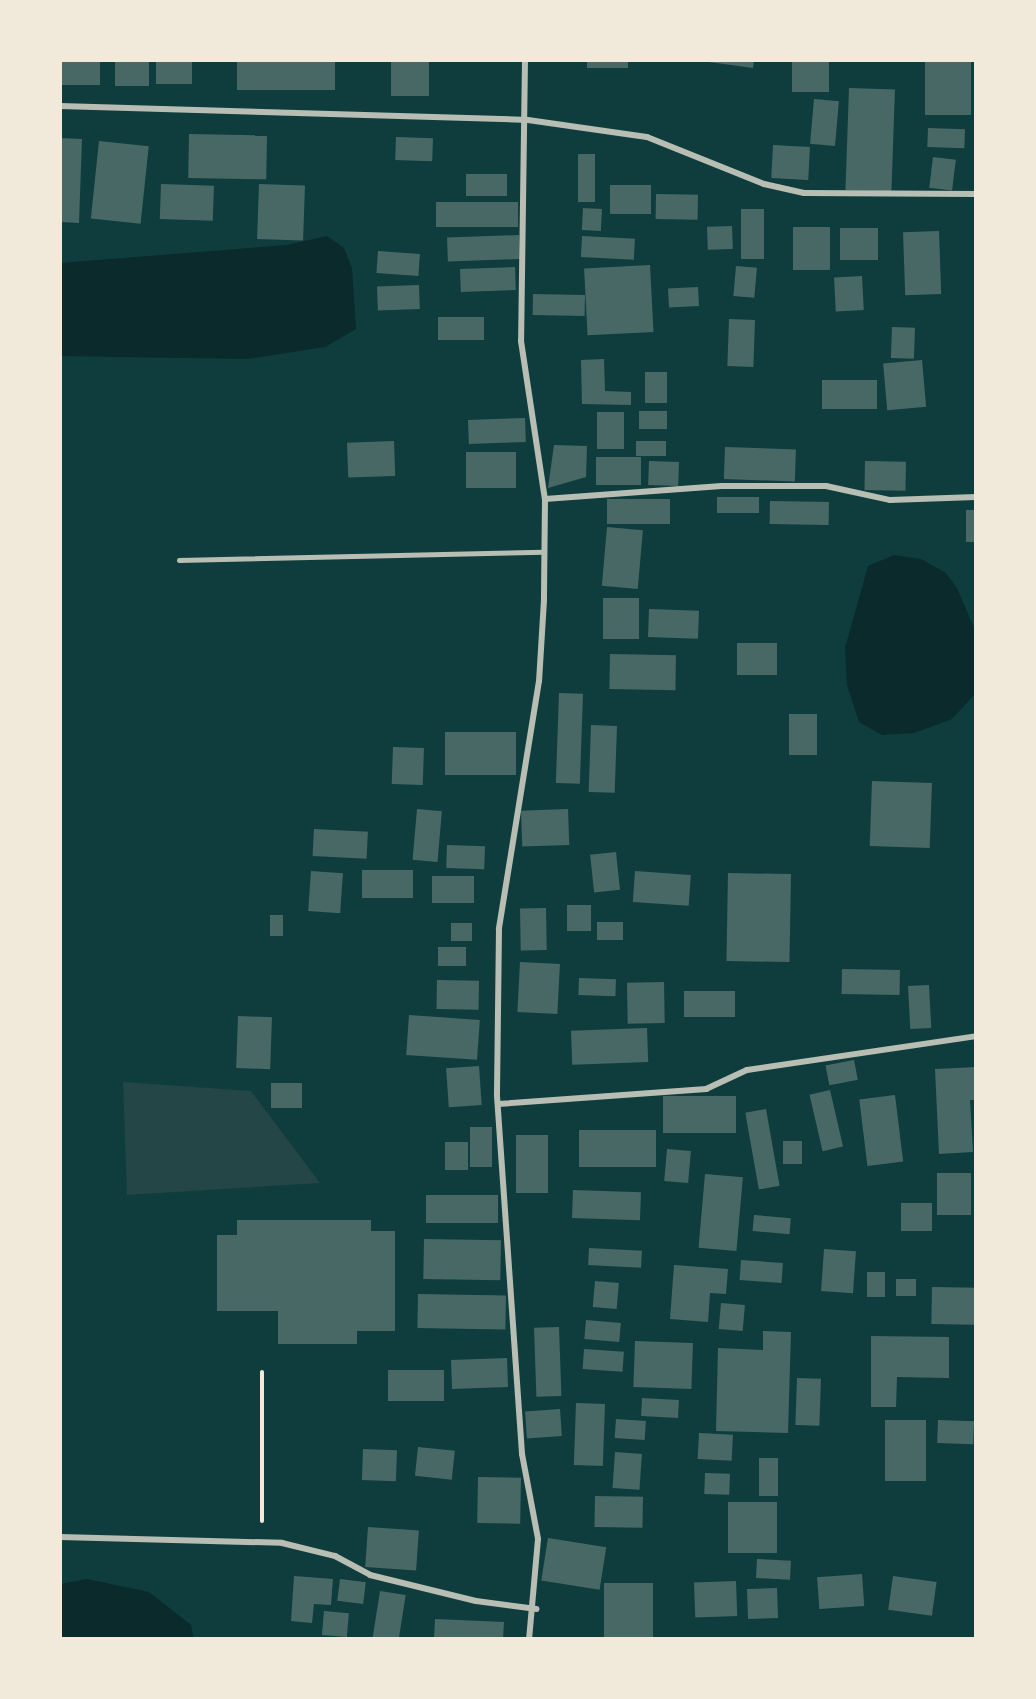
<!DOCTYPE html>
<style>
body{margin:0}
#map{position:relative;width:1036px;height:1699px;overflow:hidden;background:#0f3d3e;font-family:"Titillium Web",sans-serif}
div>[style]{position:absolute}
[style*='--x']{left:calc(var(--x)*1px);top:calc(var(--y)*1px);width:calc(var(--w)*1px);rotate:calc(var(--a)*1deg)}
.green>*{inset:0;background:#244646}
.water>*{inset:0;background:#0a2a2b}
.building>*{inset:0;background:#486865;transform-origin:0 0}
.path>*{height:4px;margin:-2px;padding:0 2px;transform-origin:2px;border-radius:2px;background:#f1e9da}
.service>*{height:4.5px;margin:-2.25px;padding:0 2.25px;transform-origin:2.25px;border-radius:2.25px;background:#b8beb3}
.minor>*{height:6px;margin:-3px;padding:0 3px;transform-origin:3px;border-radius:3px;background:#b8beb3}
span{translate:-50% -50%;white-space:nowrap;text-align:center;line-height:1.15;-webkit-text-stroke:5px #f1e9da;paint-order:stroke}
.frame{position:absolute;inset:0;border:62px solid #f1e9da;pointer-events:none}
</style>
<div id="map">
<div class="green">
<div style="clip-path:polygon(123px 1082px,251px 1091px,320px 1183px,127px 1195px)"></div>
</div>
<div class="water">
<div style="clip-path:polygon(327px 236px,344px 248px,352px 268px,356px 329px,325px 347px,247px 359px,60px 356px,60px 263px,287px 245px)"></div>
<div style="clip-path:polygon(894px 555px,921px 559px,946px 573px,957px 588px,975px 630px,976px 693px,952px 719px,914px 733px,882px 735px,859px 722px,847px 685px,845px 648px,868px 566px)"></div>
<div style="clip-path:polygon(87px 1579px,149px 1592px,191px 1625px,194px 1639px,60px 1639px,60px 1584px)"></div>
</div>
<div class="building">
<div style="left:60px;top:60px;width:40px;height:25px"></div>
<div style="left:115px;top:60px;width:34px;height:26px"></div>
<div style="left:156px;top:60px;width:36px;height:24px"></div>
<div style="left:237px;top:60px;width:98px;height:30px"></div>
<div style="left:391px;top:60px;width:38px;height:36px"></div>
<div style="left:587px;top:60px;width:41px;height:8px"></div>
<div style="clip-path:polygon(694px 60px,754px 60px,753px 68px)"></div>
<div style="left:792px;top:60px;width:37px;height:32px"></div>
<div style="left:925px;top:60px;width:46px;height:55px"></div>
<div style="left:849px;top:88px;width:46px;height:102px;rotate:2deg"></div>
<div style="left:814px;top:99px;width:25px;height:45px;rotate:5deg"></div>
<div style="left:928px;top:128px;width:37px;height:19px;rotate:2deg"></div>
<div style="left:189px;top:134px;width:78px;height:44px;rotate:1deg"></div>
<div style="left:396px;top:137px;width:37px;height:23px;rotate:2deg"></div>
<div style="clip-path:polygon(60px 138px,82px 139px,79px 223px,60px 222px)"></div>
<div style="left:99px;top:141px;width:50px;height:78px;rotate:6deg"></div>
<div style="left:773px;top:145px;width:37px;height:33px;rotate:3deg"></div>
<div style="left:578px;top:154px;width:17px;height:48px"></div>
<div style="left:933px;top:157px;width:23px;height:31px;rotate:7deg"></div>
<div style="left:466px;top:174px;width:41px;height:22px"></div>
<div style="left:161px;top:184px;width:53px;height:35px;rotate:2deg"></div>
<div style="left:259px;top:184px;width:46px;height:55px;rotate:2deg"></div>
<div style="left:610px;top:185px;width:41px;height:29px"></div>
<div style="left:656px;top:194px;width:42px;height:25px;rotate:1deg"></div>
<div style="left:518px;top:202px;width:25px;height:82px;rotate:90deg"></div>
<div style="left:583px;top:208px;width:19px;height:22px;rotate:3deg"></div>
<div style="left:741px;top:209px;width:23px;height:50px"></div>
<div style="left:732px;top:226px;width:23px;height:25px;rotate:88deg"></div>
<div style="left:793px;top:227px;width:37px;height:43px"></div>
<div style="left:840px;top:228px;width:38px;height:32px"></div>
<div style="left:939px;top:231px;width:63px;height:36px;rotate:88deg"></div>
<div style="left:519px;top:235px;width:24px;height:72px;rotate:88deg"></div>
<div style="left:582px;top:236px;width:53px;height:21px;rotate:3deg"></div>
<div style="left:378px;top:251px;width:42px;height:22px;rotate:4deg"></div>
<div style="left:650px;top:265px;width:67px;height:66px;rotate:87deg"></div>
<div style="left:736px;top:266px;width:21px;height:30px;rotate:5deg"></div>
<div style="left:515px;top:267px;width:23px;height:55px;rotate:88deg"></div>
<div style="left:862px;top:276px;width:34px;height:28px;rotate:87deg"></div>
<div style="left:419px;top:285px;width:24px;height:42px;rotate:88deg"></div>
<div style="left:698px;top:287px;width:19px;height:30px;rotate:87deg"></div>
<div style="left:533px;top:294px;width:52px;height:21px;rotate:1deg"></div>
<div style="left:438px;top:317px;width:46px;height:23px"></div>
<div style="left:729px;top:319px;width:26px;height:47px;rotate:2deg"></div>
<div style="left:892px;top:327px;width:23px;height:31px;rotate:2deg"></div>
<div style="clip-path:polygon(604px 359px,605px 391px,631px 392px,631px 405px,582px 404px,581px 360px)"></div>
<div style="left:922px;top:360px;width:47px;height:39px;rotate:85deg"></div>
<div style="left:645px;top:372px;width:22px;height:31px"></div>
<div style="left:822px;top:380px;width:55px;height:29px"></div>
<div style="left:639px;top:411px;width:28px;height:18px"></div>
<div style="left:597px;top:412px;width:27px;height:37px"></div>
<div style="left:525px;top:418px;width:24px;height:57px;rotate:88deg"></div>
<div style="left:394px;top:441px;width:35px;height:47px;rotate:88deg"></div>
<div style="left:666px;top:441px;width:15px;height:30px;rotate:90deg"></div>
<div style="clip-path:polygon(554px 445px,587px 446px,586px 477px,548px 488px)"></div>
<div style="left:725px;top:447px;width:71px;height:32px;rotate:2deg"></div>
<div style="left:466px;top:452px;width:50px;height:36px"></div>
<div style="left:596px;top:457px;width:45px;height:28px"></div>
<div style="left:649px;top:461px;width:30px;height:24px;rotate:2deg"></div>
<div style="left:865px;top:461px;width:41px;height:29px;rotate:1deg"></div>
<div style="left:717px;top:497px;width:42px;height:16px"></div>
<div style="left:607px;top:499px;width:63px;height:25px"></div>
<div style="left:770px;top:501px;width:59px;height:23px;rotate:1deg"></div>
<div style="left:966px;top:510px;width:10px;height:32px"></div>
<div style="left:607px;top:527px;width:36px;height:59px;rotate:5deg"></div>
<div style="left:603px;top:598px;width:36px;height:41px"></div>
<div style="left:649px;top:609px;width:50px;height:28px;rotate:2deg"></div>
<div style="left:737px;top:643px;width:40px;height:32px"></div>
<div style="left:610px;top:654px;width:66px;height:35px;rotate:1deg"></div>
<div style="left:559px;top:693px;width:24px;height:90px;rotate:2deg"></div>
<div style="left:789px;top:714px;width:28px;height:41px"></div>
<div style="left:591px;top:725px;width:26px;height:67px;rotate:2deg"></div>
<div style="left:516px;top:732px;width:43px;height:71px;rotate:90deg"></div>
<div style="left:393px;top:747px;width:31px;height:37px;rotate:2deg"></div>
<div style="left:872px;top:781px;width:60px;height:65px;rotate:2deg"></div>
<div style="left:417px;top:809px;width:25px;height:51px;rotate:5deg"></div>
<div style="left:568px;top:809px;width:36px;height:47px;rotate:88deg"></div>
<div style="left:314px;top:829px;width:54px;height:27px;rotate:3deg"></div>
<div style="left:447px;top:845px;width:38px;height:23px;rotate:2deg"></div>
<div style="left:616px;top:852px;width:38px;height:26px;rotate:84deg"></div>
<div style="left:362px;top:870px;width:51px;height:28px"></div>
<div style="left:311px;top:871px;width:32px;height:40px;rotate:4deg"></div>
<div style="left:635px;top:871px;width:56px;height:31px;rotate:4deg"></div>
<div style="left:728px;top:873px;width:63px;height:88px;rotate:1deg"></div>
<div style="left:432px;top:876px;width:42px;height:27px"></div>
<div style="left:567px;top:905px;width:24px;height:26px"></div>
<div style="left:546px;top:908px;width:42px;height:26px;rotate:89deg"></div>
<div style="left:270px;top:915px;width:13px;height:21px"></div>
<div style="left:597px;top:922px;width:26px;height:18px"></div>
<div style="left:451px;top:923px;width:21px;height:18px"></div>
<div style="left:438px;top:947px;width:28px;height:19px"></div>
<div style="left:520px;top:962px;width:40px;height:50px;rotate:3deg"></div>
<div style="left:842px;top:969px;width:58px;height:25px;rotate:1deg"></div>
<div style="left:579px;top:978px;width:37px;height:17px;rotate:2deg"></div>
<div style="left:437px;top:980px;width:42px;height:29px;rotate:1deg"></div>
<div style="left:664px;top:982px;width:41px;height:37px;rotate:89deg"></div>
<div style="left:929px;top:985px;width:43px;height:21px;rotate:87deg"></div>
<div style="left:684px;top:991px;width:51px;height:26px"></div>
<div style="left:409px;top:1015px;width:71px;height:40px;rotate:4deg"></div>
<div style="left:238px;top:1016px;width:34px;height:52px;rotate:2deg"></div>
<div style="left:647px;top:1028px;width:34px;height:76px;rotate:88deg"></div>
<div style="left:854px;top:1060px;width:20px;height:29px;rotate:79deg"></div>
<div style="left:479px;top:1066px;width:39px;height:33px;rotate:86deg"></div>
<div style="clip-path:polygon(976px 1067px,976px 1100px,970px 1100px,973px 1152px,939px 1154px,935px 1069px)"></div>
<div style="left:271px;top:1083px;width:31px;height:25px"></div>
<div style="left:830px;top:1090px;width:58px;height:21px;rotate:77deg"></div>
<div style="left:895px;top:1095px;width:67px;height:36px;rotate:83deg"></div>
<div style="left:663px;top:1096px;width:73px;height:37px"></div>
<div style="left:766px;top:1109px;width:78px;height:21px;rotate:80deg"></div>
<div style="left:470px;top:1127px;width:22px;height:40px"></div>
<div style="left:579px;top:1130px;width:77px;height:37px"></div>
<div style="left:516px;top:1135px;width:32px;height:58px"></div>
<div style="left:783px;top:1141px;width:19px;height:23px"></div>
<div style="left:445px;top:1142px;width:23px;height:28px"></div>
<div style="left:667px;top:1149px;width:24px;height:32px;rotate:5deg"></div>
<div style="left:937px;top:1173px;width:34px;height:42px"></div>
<div style="left:705px;top:1174px;width:38px;height:74px;rotate:5deg"></div>
<div style="left:573px;top:1190px;width:68px;height:28px;rotate:2deg"></div>
<div style="left:426px;top:1195px;width:72px;height:28px"></div>
<div style="left:901px;top:1203px;width:31px;height:28px"></div>
<div style="left:754px;top:1215px;width:37px;height:16px;rotate:5deg"></div>
<div style="clip-path:polygon(237px 1220px,371px 1220px,371px 1231px,395px 1231px,395px 1331px,357px 1331px,357px 1344px,278px 1344px,278px 1311px,217px 1311px,217px 1235px,237px 1235px)"></div>
<div style="left:424px;top:1239px;width:77px;height:40px;rotate:1deg"></div>
<div style="left:589px;top:1248px;width:53px;height:17px;rotate:3deg"></div>
<div style="left:824px;top:1249px;width:32px;height:42px;rotate:4deg"></div>
<div style="left:741px;top:1260px;width:42px;height:20px;rotate:4deg"></div>
<div style="clip-path:polygon(674px 1265px,728px 1269px,726px 1294px,710px 1293px,708px 1322px,670px 1319px)"></div>
<div style="left:867px;top:1272px;width:18px;height:25px"></div>
<div style="left:896px;top:1279px;width:20px;height:17px"></div>
<div style="left:595px;top:1281px;width:24px;height:26px;rotate:5deg"></div>
<div style="left:932px;top:1287px;width:44px;height:37px;rotate:1deg"></div>
<div style="left:418px;top:1294px;width:88px;height:34px;rotate:1deg"></div>
<div style="left:721px;top:1303px;width:24px;height:26px;rotate:5deg"></div>
<div style="left:586px;top:1320px;width:35px;height:19px;rotate:5deg"></div>
<div style="left:559px;top:1327px;width:69px;height:25px;rotate:88deg"></div>
<div style="clip-path:polygon(763px 1331px,791px 1332px,788px 1433px,716px 1431px,718px 1348px,763px 1350px)"></div>
<div style="clip-path:polygon(871px 1336px,949px 1337px,949px 1378px,897px 1377px,896px 1407px,871px 1407px)"></div>
<div style="left:635px;top:1341px;width:58px;height:46px;rotate:2deg"></div>
<div style="left:584px;top:1349px;width:40px;height:20px;rotate:4deg"></div>
<div style="left:507px;top:1358px;width:29px;height:56px;rotate:88deg"></div>
<div style="left:388px;top:1370px;width:56px;height:31px"></div>
<div style="left:797px;top:1378px;width:24px;height:47px;rotate:2deg"></div>
<div style="left:642px;top:1398px;width:37px;height:18px;rotate:3deg"></div>
<div style="left:576px;top:1403px;width:29px;height:62px;rotate:2deg"></div>
<div style="left:560px;top:1409px;width:27px;height:35px;rotate:86deg"></div>
<div style="left:616px;top:1419px;width:30px;height:19px;rotate:4deg"></div>
<div style="left:885px;top:1420px;width:41px;height:61px"></div>
<div style="left:938px;top:1420px;width:36px;height:23px;rotate:2deg"></div>
<div style="left:699px;top:1433px;width:34px;height:26px;rotate:3deg"></div>
<div style="left:418px;top:1447px;width:37px;height:29px;rotate:6deg"></div>
<div style="left:363px;top:1449px;width:34px;height:31px;rotate:2deg"></div>
<div style="left:615px;top:1452px;width:27px;height:36px;rotate:4deg"></div>
<div style="left:759px;top:1458px;width:19px;height:38px"></div>
<div style="left:705px;top:1473px;width:25px;height:21px;rotate:2deg"></div>
<div style="left:478px;top:1477px;width:43px;height:46px;rotate:1deg"></div>
<div style="left:595px;top:1496px;width:48px;height:31px;rotate:1deg"></div>
<div style="left:777px;top:1502px;width:51px;height:49px;rotate:90deg"></div>
<div style="left:368px;top:1527px;width:51px;height:40px;rotate:4deg"></div>
<div style="left:548px;top:1538px;width:59px;height:43px;rotate:9deg"></div>
<div style="left:757px;top:1559px;width:34px;height:19px;rotate:3deg"></div>
<div style="left:862px;top:1574px;width:32px;height:45px;rotate:86deg"></div>
<div style="clip-path:polygon(294px 1576px,333px 1579px,331px 1605px,314px 1604px,312px 1623px,291px 1621px)"></div>
<div style="left:893px;top:1576px;width:44px;height:34px;rotate:8deg"></div>
<div style="left:340px;top:1579px;width:26px;height:22px;rotate:7deg"></div>
<div style="left:736px;top:1581px;width:35px;height:42px;rotate:88deg"></div>
<div style="left:604px;top:1583px;width:49px;height:54px"></div>
<div style="left:777px;top:1588px;width:30px;height:30px;rotate:88deg"></div>
<div style="left:380px;top:1591px;width:26px;height:49px;rotate:9deg"></div>
<div style="left:324px;top:1611px;width:25px;height:24px;rotate:5deg"></div>
<div style="clip-path:polygon(435px 1619px,504px 1622px,503px 1639px,434px 1639px)"></div>
</div>
<div class="path">
<div style="--x:262;--y:1521;--w:149;--a:-90"></div>
</div>
<div class="service">
<div style="--x:179;--y:560;--w:365;--a:-1.3"></div>
</div>
<div class="minor">
<div style="--x:525;--y:60;--w:281;--a:90.8"></div>
<div style="--x:521;--y:341;--w:160;--a:81.4"></div>
<div style="--x:545;--y:499;--w:101;--a:90.6"></div>
<div style="--x:544;--y:600;--w:81;--a:93.5"></div>
<div style="--x:539;--y:681;--w:251;--a:99.2"></div>
<div style="--x:499;--y:929;--w:167;--a:90.7"></div>
<div style="--x:497;--y:1096;--w:359;--a:86"></div>
<div style="--x:522;--y:1454;--w:86;--a:79.3"></div>
<div style="--x:538;--y:1539;--w:100;--a:95.1"></div>
<div style="--x:60;--y:106;--w:468;--a:1.7"></div>
<div style="--x:528;--y:120;--w:120;--a:8.1"></div>
<div style="--x:647;--y:137;--w:126;--a:21.9"></div>
<div style="--x:764;--y:184;--w:41;--a:12.7"></div>
<div style="--x:804;--y:193;--w:172;--a:0.3"></div>
<div style="--x:545;--y:499;--w:177;--a:-4.2"></div>
<div style="--x:722;--y:486;--w:104;--a:0"></div>
<div style="--x:826;--y:486;--w:66;--a:12.3"></div>
<div style="--x:890;--y:500;--w:86;--a:-2"></div>
<div style="--x:498;--y:1104;--w:209;--a:-4.1"></div>
<div style="--x:706;--y:1089;--w:45;--a:-24.9"></div>
<div style="--x:747;--y:1070;--w:232;--a:-8.4"></div>
<div style="--x:60;--y:1537;--w:222;--a:1.5"></div>
<div style="--x:282;--y:1543;--w:55;--a:13.8"></div>
<div style="--x:335;--y:1556;--w:40;--a:28"></div>
<div style="--x:370;--y:1575;--w:109;--a:13.8"></div>
<div style="--x:476;--y:1601;--w:61;--a:7.6"></div>
</div>
<div class="frame"></div>
</div>
